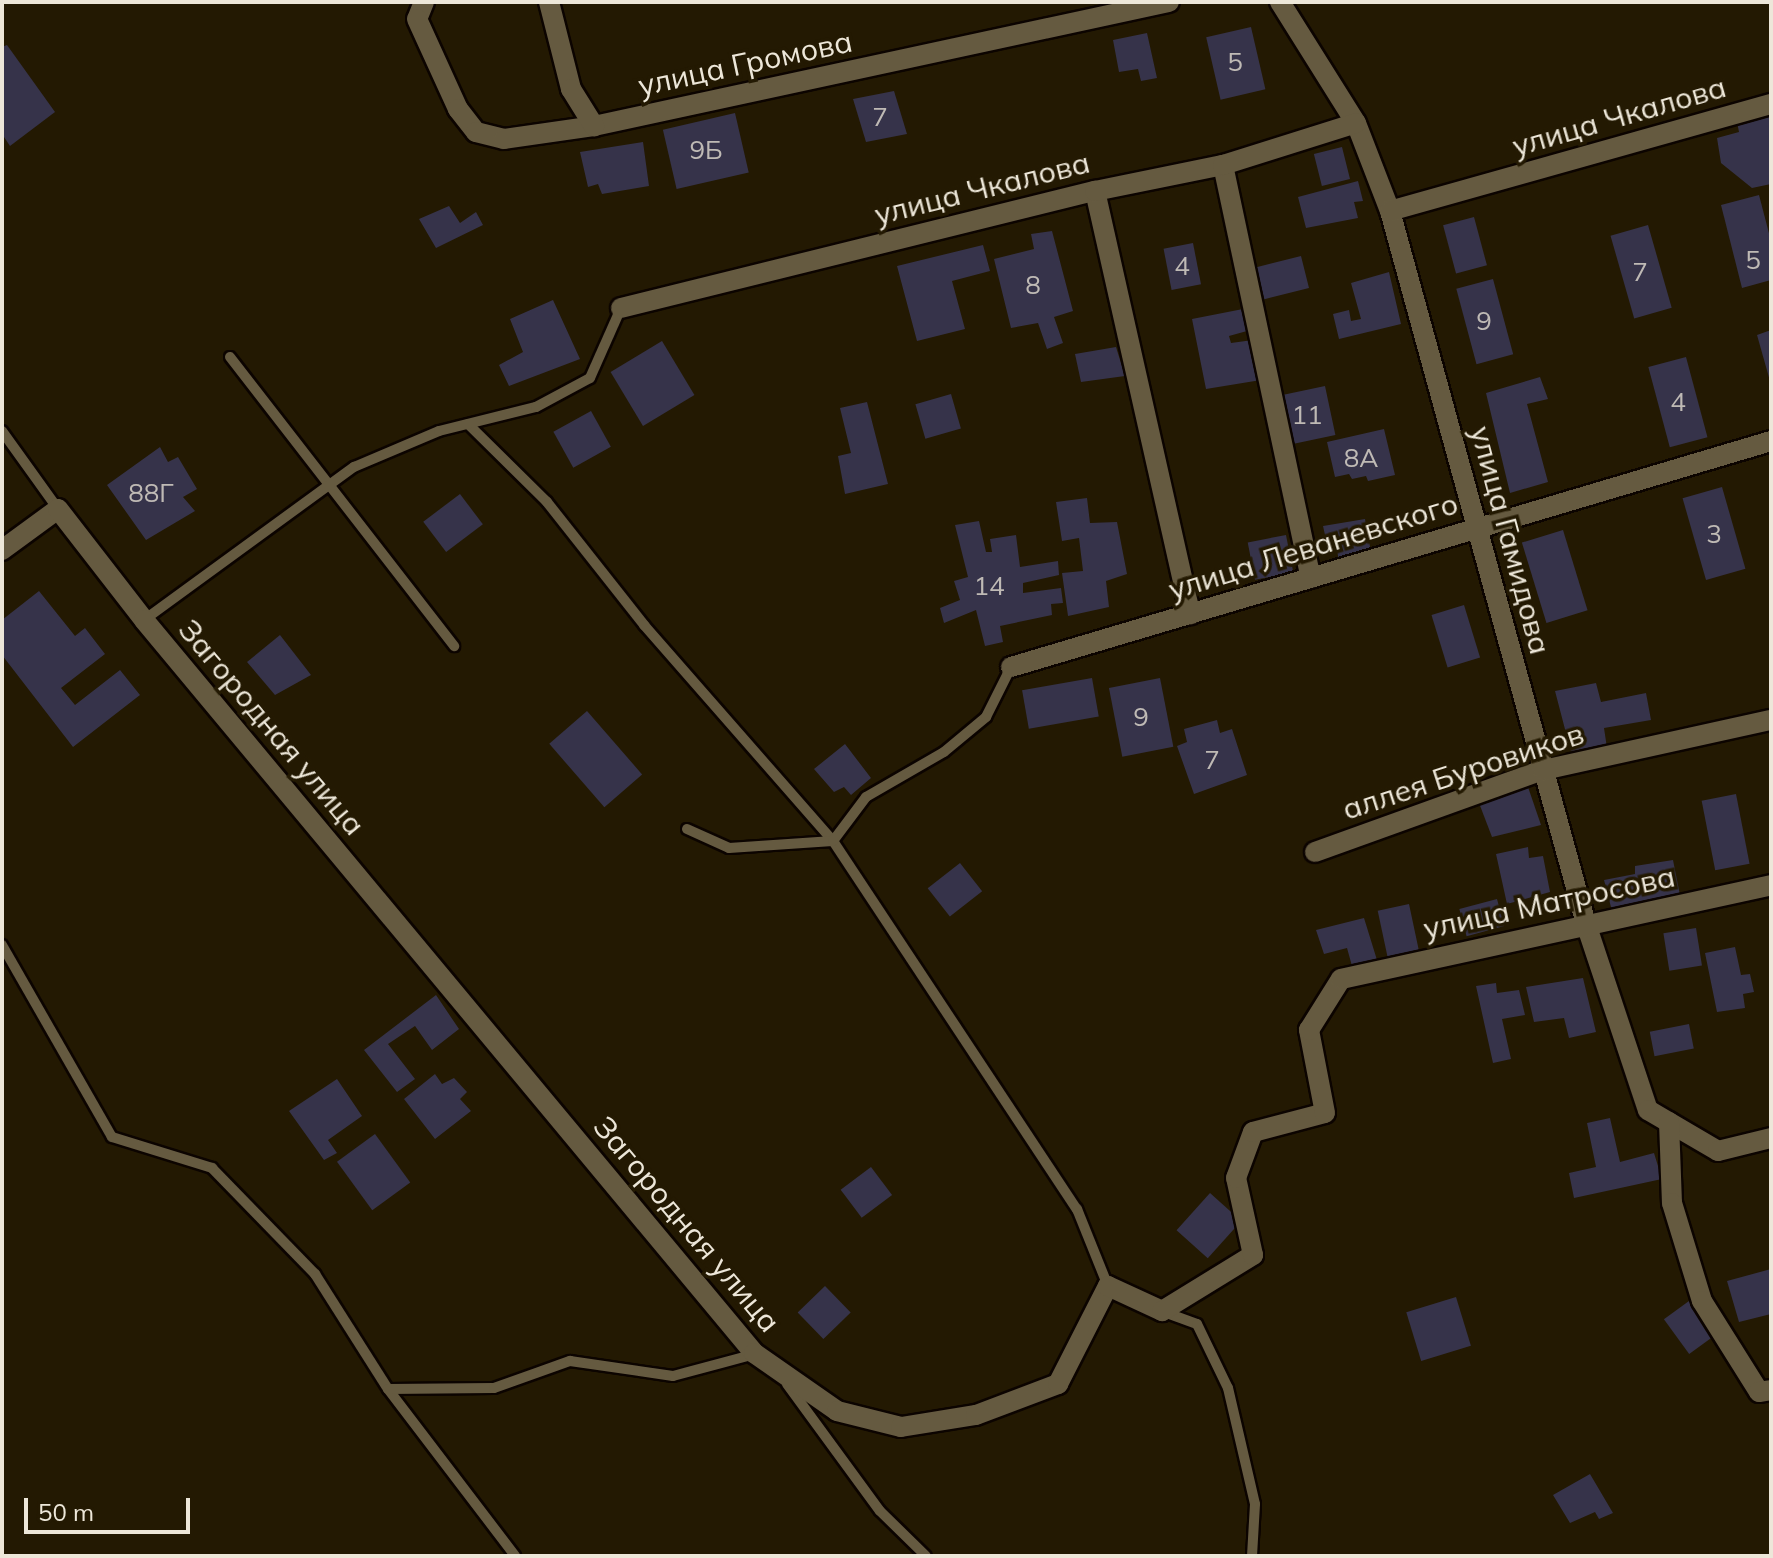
<!DOCTYPE html>
<meta charset="utf-8">
<style>
body{margin:0}
#map{position:relative;width:1773px;height:1558px;overflow:hidden;background:#231902;font-family:Mulish,sans-serif}
div>[style]{position:absolute}
[style*='--x']{left:calc(var(--x)*1px);top:calc(var(--y)*1px);width:calc(var(--w)*1px);rotate:calc(var(--a)*1deg)}
.building>*{inset:0;background:#36334a;transform-origin:0 0}
.roads{filter:drop-shadow(2px 0 #0c0400) drop-shadow(-2px 0 #0c0400) drop-shadow(0 2px #0c0400) drop-shadow(0 -2px #0c0400)}
.service>*{height:10px;margin:-5px;padding:0 5px;transform-origin:5px;border-radius:5px;background:#655a40}
.minor>*{height:20px;margin:-10px;padding:0 10px;transform-origin:10px;border-radius:10px;background:#655a40}
span{translate:-50% -50%;white-space:nowrap;text-align:center;line-height:1.15;-webkit-text-stroke:7px #231902;paint-order:stroke}
.number-label{font-size:26px;color:#bfbab5}
.number-label span{-webkit-text-stroke-width:0}
.street-label{font-size:30px;color:#ede7d9}
.frame{position:absolute;inset:0;border:4px solid #ede7d9;pointer-events:none}
.scale{position:absolute;left:24px;top:1498px;width:166px;height:36px;box-sizing:border-box;border:4px solid #ede7d9;border-top:0;padding-left:10px;font-size:24px;line-height:28px;white-space:nowrap;color:#ede7d9;-webkit-text-stroke:6px #231902;paint-order:stroke}
</style>
<div id="map">
<div class="building">
<div style="left:1251px;top:27px;width:64px;height:46px;rotate:77deg"></div>
<div style="clip-path:polygon(1147px 33px,1157px 78px,1141px 81px,1138px 69px,1119px 72px,1113px 40px)"></div>
<div style="clip-path:polygon(7px 45px,55px 112px,10px 146px,2px 134px,2px 47px)"></div>
<div style="clip-path:polygon(894px 91px,907px 134px,866px 142px,853px 99px)"></div>
<div style="left:735px;top:113px;width:61px;height:74px;rotate:77deg"></div>
<div style="clip-path:polygon(1771px 114px,1771px 184px,1752px 188px,1721px 163px,1717px 138px,1739px 132px,1737px 122px)"></div>
<div style="clip-path:polygon(643px 142px,649px 186px,602px 194px,598px 184px,588px 187px,580px 152px)"></div>
<div style="left:1342px;top:147px;width:33px;height:29px;rotate:76deg"></div>
<div style="clip-path:polygon(1358px 181px,1363px 201px,1354px 202px,1358px 218px,1306px 228px,1298px 197px)"></div>
<div style="clip-path:polygon(1759px 195px,1771px 241px,1771px 280px,1742px 288px,1721px 205px)"></div>
<div style="clip-path:polygon(449px 206px,460px 223px,476px 212px,483px 225px,436px 248px,419px 219px)"></div>
<div style="left:1474px;top:217px;width:50px;height:32px;rotate:75deg"></div>
<div style="left:1648px;top:225px;width:86px;height:39px;rotate:74deg"></div>
<div style="clip-path:polygon(1052px 231px,1073px 311px,1054px 317px,1063px 343px,1047px 349px,1038px 323px,1011px 328px,994px 259px,1034px 249px,1031px 234px)"></div>
<div style="left:1193px;top:243px;width:42px;height:30px;rotate:79deg"></div>
<div style="clip-path:polygon(983px 245px,990px 271px,952px 281px,965px 329px,917px 341px,897px 266px)"></div>
<div style="left:1301px;top:256px;width:33px;height:46px;rotate:76deg"></div>
<div style="clip-path:polygon(1389px 272px,1401px 324px,1339px 339px,1333px 314px,1349px 310px,1351px 321px,1361px 319px,1351px 283px)"></div>
<div style="left:1493px;top:279px;width:78px;height:38px;rotate:75deg"></div>
<div style="clip-path:polygon(553px 300px,580px 359px,509px 386px,499px 365px,523px 352px,510px 319px)"></div>
<div style="clip-path:polygon(1243px 309px,1247px 331px,1229px 336px,1231px 343px,1253px 340px,1261px 380px,1206px 389px,1192px 319px)"></div>
<div style="clip-path:polygon(1771px 330px,1771px 381px,1770px 381px,1757px 335px)"></div>
<div style="left:662px;top:341px;width:63px;height:60px;rotate:59deg"></div>
<div style="clip-path:polygon(1116px 347px,1125px 376px,1081px 382px,1075px 354px)"></div>
<div style="left:1686px;top:357px;width:83px;height:39px;rotate:75deg"></div>
<div style="clip-path:polygon(1540px 377px,1548px 399px,1527px 404px,1548px 482px,1510px 493px,1486px 393px)"></div>
<div style="left:1325px;top:386px;width:50px;height:46px;rotate:78deg"></div>
<div style="left:951px;top:394px;width:36px;height:37px;rotate:74deg"></div>
<div style="clip-path:polygon(867px 402px,888px 484px,845px 494px,838px 456px,851px 453px,840px 408px)"></div>
<div style="left:591px;top:411px;width:41px;height:43px;rotate:61deg"></div>
<div style="clip-path:polygon(1384px 429px,1395px 475px,1368px 481px,1366px 476px,1352px 479px,1349px 474px,1335px 477px,1327px 442px)"></div>
<div style="clip-path:polygon(160px 447px,168px 462px,178px 457px,197px 489px,183px 497px,195px 511px,146px 540px,107px 485px)"></div>
<div style="left:1722px;top:487px;width:85px;height:41px;rotate:74deg"></div>
<div style="left:460px;top:494px;width:38px;height:46px;rotate:53deg"></div>
<div style="clip-path:polygon(1087px 498px,1090px 523px,1117px 522px,1127px 574px,1106px 581px,1109px 607px,1068px 616px,1062px 573px,1083px 571px,1079px 538px,1062px 541px,1056px 502px)"></div>
<div style="clip-path:polygon(1365px 519px,1371px 552px,1339px 561px,1335px 540px,1327px 544px,1323px 526px)"></div>
<div style="clip-path:polygon(979px 521px,986px 552px,992px 552px,990px 539px,1016px 535px,1020px 567px,1058px 561px,1059px 575px,1023px 583px,1023px 593px,1061px 588px,1063px 603px,1051px 604px,1052px 615px,1000px 626px,1003px 642px,985px 646px,976px 610px,944px 623px,940px 608px,960px 600px,954px 581px,968px 577px,955px 525px)"></div>
<div style="left:1563px;top:530px;width:84px;height:43px;rotate:73deg"></div>
<div style="left:1286px;top:535px;width:38px;height:39px;rotate:79deg"></div>
<div style="clip-path:polygon(39px 591px,75px 636px,85px 628px,105px 654px,61px 688px,75px 705px,120px 670px,140px 695px,73px 747px,2px 655px,2px 620px)"></div>
<div style="left:1464px;top:605px;width:55px;height:34px;rotate:73deg"></div>
<div style="clip-path:polygon(280px 635px,311px 675px,275px 695px,247px 662px)"></div>
<div style="left:1092px;top:678px;width:39px;height:71px;rotate:80deg"></div>
<div style="left:1160px;top:678px;width:70px;height:52px;rotate:79deg"></div>
<div style="clip-path:polygon(1596px 683px,1601px 702px,1646px 693px,1651px 720px,1604px 728px,1607px 748px,1572px 756px,1555px 691px)"></div>
<div style="left:587px;top:711px;width:84px;height:50px;rotate:49deg"></div>
<div style="clip-path:polygon(1217px 720px,1220px 733px,1232px 729px,1247px 775px,1194px 794px,1177px 746px,1187px 742px,1184px 729px)"></div>
<div style="clip-path:polygon(845px 744px,871px 778px,851px 795px,844px 787px,834px 792px,814px 769px)"></div>
<div style="clip-path:polygon(1528px 787px,1541px 825px,1492px 837px,1479px 803px)"></div>
<div style="left:1736px;top:794px;width:71px;height:35px;rotate:79deg"></div>
<div style="clip-path:polygon(1528px 847px,1529px 858px,1543px 856px,1550px 892px,1507px 904px,1496px 854px)"></div>
<div style="clip-path:polygon(1673px 860px,1680px 895px,1612px 911px,1604px 880px,1635px 874px,1635px 866px)"></div>
<div style="left:960px;top:863px;width:36px;height:41px;rotate:52deg"></div>
<div style="left:1497px;top:899px;width:28px;height:39px;rotate:75deg"></div>
<div style="left:1409px;top:904px;width:49px;height:32px;rotate:78deg"></div>
<div style="clip-path:polygon(1364px 918px,1377px 960px,1352px 966px,1347px 948px,1324px 954px,1316px 930px)"></div>
<div style="left:1696px;top:928px;width:38px;height:33px;rotate:81deg"></div>
<div style="clip-path:polygon(1735px 947px,1741px 975px,1750px 974px,1754px 992px,1743px 994px,1745px 1008px,1717px 1012px,1705px 953px)"></div>
<div style="clip-path:polygon(1583px 978px,1596px 1032px,1569px 1038px,1564px 1018px,1534px 1022px,1526px 987px)"></div>
<div style="clip-path:polygon(1496px 983px,1497px 993px,1519px 990px,1525px 1015px,1502px 1019px,1511px 1059px,1493px 1063px,1476px 986px)"></div>
<div style="clip-path:polygon(436px 995px,459px 1029px,432px 1050px,415px 1026px,388px 1044px,415px 1079px,397px 1092px,364px 1050px)"></div>
<div style="left:1689px;top:1024px;width:25px;height:40px;rotate:79deg"></div>
<div style="clip-path:polygon(435px 1074px,442px 1084px,454px 1078px,467px 1092px,460px 1099px,471px 1111px,435px 1139px,404px 1099px)"></div>
<div style="clip-path:polygon(337px 1079px,362px 1116px,328px 1140px,337px 1153px,324px 1160px,289px 1111px)"></div>
<div style="clip-path:polygon(1610px 1118px,1620px 1162px,1654px 1153px,1662px 1179px,1574px 1198px,1569px 1173px,1596px 1167px,1587px 1123px)"></div>
<div style="left:375px;top:1134px;width:60px;height:47px;rotate:54deg"></div>
<div style="left:871px;top:1167px;width:35px;height:38px;rotate:53deg"></div>
<div style="left:1210px;top:1193px;width:42px;height:50px;rotate:42deg"></div>
<div style="clip-path:polygon(1771px 1269px,1771px 1314px,1739px 1322px,1727px 1281px)"></div>
<div style="left:825px;top:1286px;width:37px;height:38px;rotate:46deg"></div>
<div style="left:1456px;top:1297px;width:51px;height:52px;rotate:73deg"></div>
<div style="left:1689px;top:1301px;width:43px;height:31px;rotate:54deg"></div>
<div style="clip-path:polygon(1590px 1474px,1613px 1513px,1599px 1519px,1595px 1512px,1570px 1523px,1553px 1495px)"></div>
</div>
<div class="roads">
<div class="service">
<div style="--x:230;--y:357;--w:366;--a:52.2"></div>
<div style="--x:468;--y:424;--w:111;--a:44.6"></div>
<div style="--x:547;--y:502;--w:157;--a:51.7"></div>
<div style="--x:644;--y:625;--w:287;--a:48.8"></div>
<div style="--x:833;--y:841;--w:442;--a:56.5"></div>
<div style="--x:1077;--y:1209;--w:83;--a:68.1"></div>
<div style="--x:2;--y:431;--w:96;--a:54.3"></div>
<div style="--x:144;--y:620;--w:260;--a:-36.1"></div>
<div style="--x:354;--y:467;--w:92;--a:-23"></div>
<div style="--x:439;--y:431;--w:100;--a:-13.9"></div>
<div style="--x:536;--y:407;--w:61;--a:-28.2"></div>
<div style="--x:590;--y:378;--w:77;--a:-66.1"></div>
<div style="--x:687;--y:829;--w:46;--a:24.3"></div>
<div style="--x:729;--y:848;--w:104;--a:-3.9"></div>
<div style="--x:833;--y:841;--w:55;--a:-53.1"></div>
<div style="--x:866;--y:797;--w:90;--a:-30"></div>
<div style="--x:944;--y:752;--w:55;--a:-39.8"></div>
<div style="--x:986;--y:717;--w:56;--a:-63.4"></div>
<div style="--x:2;--y:945;--w:221;--a:60.2"></div>
<div style="--x:112;--y:1137;--w:105;--a:17.2"></div>
<div style="--x:212;--y:1168;--w:148;--a:45.8"></div>
<div style="--x:315;--y:1274;--w:136;--a:57.6"></div>
<div style="--x:388;--y:1389;--w:210;--a:52.7"></div>
<div style="--x:1164;--y:1312;--w:35;--a:20"></div>
<div style="--x:1197;--y:1324;--w:71;--a:64.2"></div>
<div style="--x:1228;--y:1388;--w:119;--a:76.9"></div>
<div style="--x:1255;--y:1504;--w:52;--a:93.3"></div>
<div style="--x:787;--y:1384;--w:157;--a:53.8"></div>
<div style="--x:880;--y:1511;--w:64;--a:44.4"></div>
<div style="--x:388;--y:1389;--w:106;--a:-0.5"></div>
<div style="--x:494;--y:1388;--w:81;--a:-19.6"></div>
<div style="--x:570;--y:1361;--w:104;--a:8.3"></div>
<div style="--x:673;--y:1376;--w:85;--a:-15"></div>
</div>
<div class="minor">
<div style="--x:424;--y:2;--w:18;--a:112"></div>
<div style="--x:417;--y:19;--w:99;--a:65.5"></div>
<div style="--x:458;--y:109;--w:29;--a:52"></div>
<div style="--x:476;--y:132;--w:29;--a:14"></div>
<div style="--x:504;--y:139;--w:91;--a:-8.2"></div>
<div style="--x:594;--y:126;--w:588;--a:-12.17"></div>
<div style="--x:549;--y:2;--w:90;--a:75.8"></div>
<div style="--x:571;--y:89;--w:44;--a:58.1"></div>
<div style="--x:1280;--y:2;--w:143;--a:57.9"></div>
<div style="--x:1356;--y:123;--w:94;--a:68.9"></div>
<div style="--x:1390;--y:211;--w:739;--a:74.63"></div>
<div style="--x:1586;--y:924;--w:196;--a:71.6"></div>
<div style="--x:1648;--y:1110;--w:81;--a:30.4"></div>
<div style="--x:1718;--y:1151;--w:55;--a:-13.8"></div>
<div style="--x:1223;--y:165;--w:422;--a:78"></div>
<div style="--x:1095;--y:191;--w:434;--a:77.3"></div>
<div style="--x:1390;--y:211;--w:396;--a:-15.7"></div>
<div style="--x:621;--y:308;--w:488;--a:-13.9"></div>
<div style="--x:1095;--y:191;--w:131;--a:-11.5"></div>
<div style="--x:1223;--y:165;--w:139;--a:-17.5"></div>
<div style="--x:2;--y:550;--w:69;--a:-36.2"></div>
<div style="--x:58;--y:509;--w:140;--a:52.2"></div>
<div style="--x:144;--y:620;--w:954;--a:50.23"></div>
<div style="--x:754;--y:1353;--w:101;--a:34.9"></div>
<div style="--x:837;--y:1411;--w:66;--a:14"></div>
<div style="--x:901;--y:1427;--w:76;--a:-9.1"></div>
<div style="--x:976;--y:1415;--w:88;--a:-20.7"></div>
<div style="--x:1058;--y:1384;--w:110;--a:-63"></div>
<div style="--x:1108;--y:1286;--w:60;--a:24.8"></div>
<div style="--x:1162;--y:1311;--w:107;--a:-31.6"></div>
<div style="--x:1253;--y:1255;--w:79;--a:-102.4"></div>
<div style="--x:1236;--y:1178;--w:49;--a:-69.7"></div>
<div style="--x:1253;--y:1132;--w:74;--a:-14.8"></div>
<div style="--x:1325;--y:1113;--w:85;--a:-100.9"></div>
<div style="--x:1309;--y:1030;--w:60;--a:-57.9"></div>
<div style="--x:1341;--y:979;--w:440;--a:-12.3"></div>
<div style="--x:1011;--y:667;--w:793;--a:-16.56"></div>
<div style="--x:1315;--y:852;--w:242;--a:-19.8"></div>
<div style="--x:1543;--y:770;--w:233;--a:-12.4"></div>
<div style="--x:1669;--y:1122;--w:81;--a:87.9"></div>
<div style="--x:1672;--y:1203;--w:102;--a:73"></div>
<div style="--x:1702;--y:1301;--w:107;--a:57.9"></div>
<div style="--x:1759;--y:1392;--w:12;--a:-9"></div>
</div>
</div>
<div class="number-label">
<span style="left:1235px;top:62px">5</span>
<span style="left:880px;top:117px">7</span>
<span style="left:706px;top:150px">9Б</span>
<span style="left:1753px;top:260px">5</span>
<span style="left:1182px;top:266px">4</span>
<span style="left:1640px;top:272px">7</span>
<span style="left:1033px;top:285px">8</span>
<span style="left:1484px;top:321px">9</span>
<span style="left:1678px;top:402px">4</span>
<span style="left:1307px;top:415px">11</span>
<span style="left:1361px;top:458px">8А</span>
<span style="left:151px;top:493px">88Г</span>
<span style="left:1714px;top:534px">3</span>
<span style="left:989px;top:586px">14</span>
<span style="left:1141px;top:717px">9</span>
<span style="left:1212px;top:760px">7</span>
</div>
<div class="street-label">
<span style="left:745px;top:63px;rotate:-12deg">улица Громова</span>
<span style="left:1619px;top:116px;rotate:-16deg">улица Чкалова</span>
<span style="left:982px;top:188px;rotate:-14deg">улица Чкалова</span>
<span style="left:1511px;top:540px;rotate:75deg">улица Гамидова</span>
<span style="left:1313px;top:546px;rotate:-17deg">улица Леваневского</span>
<span style="left:272px;top:727px;rotate:50deg">Загородная улица</span>
<span style="left:1463px;top:771px;rotate:-18deg">аллея Буровиков</span>
<span style="left:1549px;top:902px;rotate:-12deg">улица Матросова</span>
<span style="left:687px;top:1224px;rotate:50deg">Загородная улица</span>
</div>
<div class="frame"></div>
<div class="scale">50 m</div>
</div>
